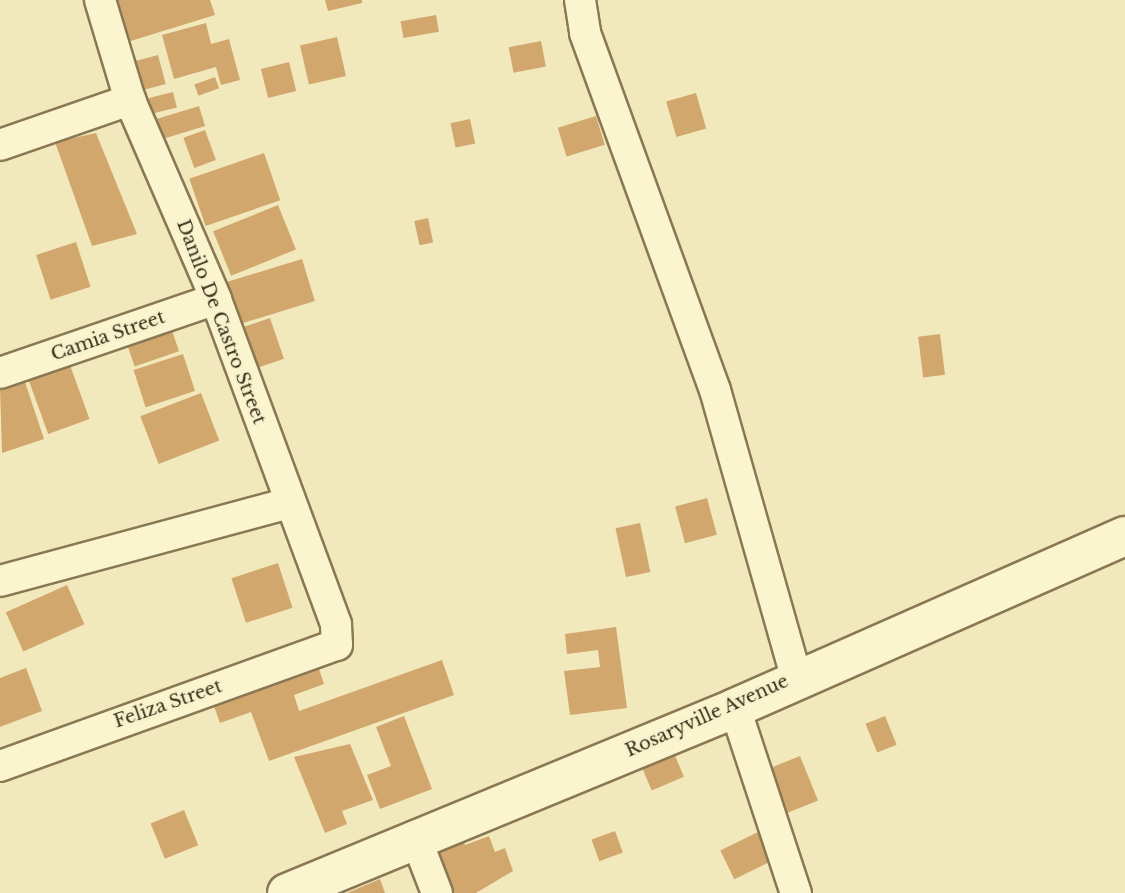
<!DOCTYPE html>
<style>
body{margin:0}
#map{position:relative;width:1125px;height:893px;overflow:hidden;background:#f1e9bc;font-family:"Libre Baskerville",serif}
div>[style]{position:absolute}
[style*='--x']{left:calc(var(--x)*1px);top:calc(var(--y)*1px);width:calc(var(--w)*1px);rotate:calc(var(--a)*1deg)}
.building>*{inset:0;background:#d2a76e;transform-origin:0 0}
.roads{filter:drop-shadow(2px 0 #8a7854) drop-shadow(-2px 0 #8a7854) drop-shadow(0 2px #8a7854) drop-shadow(0 -2px #8a7854)}
.street>*{height:30px;margin:-15px;padding:0 15px;transform-origin:15px;border-radius:15px;background:#fbf5cf}
.secondary>*{height:38px;margin:-19px;padding:0 19px;transform-origin:19px;border-radius:19px;background:#fbf5cf}
span{translate:-50% -50%;white-space:nowrap;text-align:center;line-height:1.15;-webkit-text-stroke:5px #f8f2cc;paint-order:stroke}
.street-label{font-size:18px;color:#372d1a}
</style>
<div id="map">
<div class="building">
<div style="clip-path:polygon(108px 0,210px 0,215px 15px,121px 44px)"></div>
<div style="clip-path:polygon(325px 0,362px 0,362px 3px,328px 11px)"></div>
<div style="left:436px;top:15px;width:17px;height:36px;rotate:80deg"></div>
<div style="clip-path:polygon(206px 23px,211px 44px,229px 39px,240px 80px,221px 85px,216px 67px,174px 79px,162px 35px)"></div>
<div style="left:337px;top:37px;width:40px;height:38px;rotate:77deg"></div>
<div style="left:541px;top:41px;width:26px;height:33px;rotate:79deg"></div>
<div style="left:158px;top:55px;width:30px;height:31px;rotate:75deg"></div>
<div style="left:289px;top:62px;width:30px;height:29px;rotate:76deg"></div>
<div style="left:215px;top:77px;width:12px;height:22px;rotate:70deg"></div>
<div style="left:173px;top:92px;width:16px;height:29px;rotate:76deg"></div>
<div style="left:696px;top:93px;width:37px;height:31px;rotate:74deg"></div>
<div style="left:199px;top:106px;width:21px;height:53px;rotate:73deg"></div>
<div style="left:596px;top:116px;width:30px;height:40px;rotate:73deg"></div>
<div style="left:470px;top:119px;width:25px;height:20px;rotate:78deg"></div>
<div style="left:205px;top:130px;width:32px;height:23px;rotate:70deg"></div>
<div style="clip-path:polygon(96px 133px,137px 234px,92px 246px,55px 142px)"></div>
<div style="left:264px;top:153px;width:50px;height:79px;rotate:71deg"></div>
<div style="left:278px;top:205px;width:48px;height:70px;rotate:68deg"></div>
<div style="left:428px;top:218px;width:25px;height:14px;rotate:78deg"></div>
<div style="left:76px;top:242px;width:47px;height:42px;rotate:72deg"></div>
<div style="left:302px;top:259px;width:44px;height:89px;rotate:73deg"></div>
<div style="left:270px;top:318px;width:43px;height:38px;rotate:71deg"></div>
<div style="left:169px;top:322px;width:31px;height:47px;rotate:71deg"></div>
<div style="left:940px;top:334px;width:41px;height:22px;rotate:83deg"></div>
<div style="left:183px;top:354px;width:39px;height:52px;rotate:72deg"></div>
<div style="left:67px;top:357px;width:66px;height:44px;rotate:70deg"></div>
<div style="clip-path:polygon(24px 379px,44px 439px,2px 453px,0 387px)"></div>
<div style="left:201px;top:393px;width:51px;height:65px;rotate:69deg"></div>
<div style="left:707px;top:498px;width:38px;height:33px;rotate:75deg"></div>
<div style="left:640px;top:523px;width:50px;height:25px;rotate:78deg"></div>
<div style="left:278px;top:563px;width:47px;height:49px;rotate:72deg"></div>
<div style="left:67px;top:585px;width:43px;height:67px;rotate:66deg"></div>
<div style="clip-path:polygon(616px 627px,627px 708px,570px 715px,564px 671px,600px 667px,598px 650px,567px 654px,565px 634px)"></div>
<div style="clip-path:polygon(315px 657px,324px 684px,294px 695px,299px 711px,442px 660px,454px 695px,269px 761px,251px 712px,220px 723px,210px 695px)"></div>
<div style="clip-path:polygon(26px 668px,42px 711px,0 727px,0 678px)"></div>
<div style="clip-path:polygon(404px 716px,432px 789px,380px 809px,367px 775px,391px 766px,376px 727px)"></div>
<div style="left:885px;top:716px;width:31px;height:21px;rotate:68deg"></div>
<div style="clip-path:polygon(350px 744px,373px 800px,342px 811px,347px 824px,325px 833px,294px 757px)"></div>
<div style="left:673px;top:751px;width:28px;height:35px;rotate:67deg"></div>
<div style="left:800px;top:756px;width:48px;height:38px;rotate:68deg"></div>
<div style="left:184px;top:810px;width:38px;height:36px;rotate:68deg"></div>
<div style="left:615px;top:831px;width:23px;height:25px;rotate:70deg"></div>
<div style="left:758px;top:832px;width:32px;height:42px;rotate:64deg"></div>
<div style="clip-path:polygon(489px 836px,495px 852px,505px 848px,513px 871px,476px 893px,444px 893px,431px 857px,463px 840px,465px 845px)"></div>
<div style="clip-path:polygon(380px 879px,385px 893px,347px 893px)"></div>
</div>
<div class="roads">
<div class="street">
<div style="--x:580;--y:0;--w:33;--a:81"></div>
<div style="--x:585;--y:33;--w:380;--a:70"></div>
<div style="--x:715;--y:390;--w:298;--a:74.2"></div>
<div style="--x:0;--y:145;--w:138;--a:-19.1"></div>
<div style="--x:0;--y:373;--w:228;--a:-18.9"></div>
<div style="--x:0;--y:581;--w:300;--a:-15.1"></div>
<div style="--x:735;--y:708;--w:195;--a:71.8"></div>
<div style="--x:0;--y:766;--w:358;--a:-19.8"></div>
<div style="--x:337;--y:645;--w:21;--a:-93"></div>
<div style="--x:336;--y:624;--w:346;--a:-110.3"></div>
<div style="--x:216;--y:299;--w:217;--a:-113.4"></div>
<div style="--x:130;--y:100;--w:104;--a:-106.7"></div>
<div style="--x:415;--y:836;--w:61;--a:68.9"></div>
</div>
<div class="secondary">
<div style="--x:287;--y:893;--w:485;--a:-22.4"></div>
<div style="--x:735;--y:708;--w:426;--a:-23.8"></div>
</div>
</div>
<div class="street-label">
<span style="left:221px;top:322px;rotate:69deg">Danilo De Castro Street</span>
<span style="left:108px;top:336px;rotate:-19deg">Camia Street</span>
<span style="left:168px;top:704px;rotate:-19deg">Feliza Street</span>
<span style="left:707px;top:716px;rotate:-24deg">Rosaryville Avenue</span>
</div>
</div>
